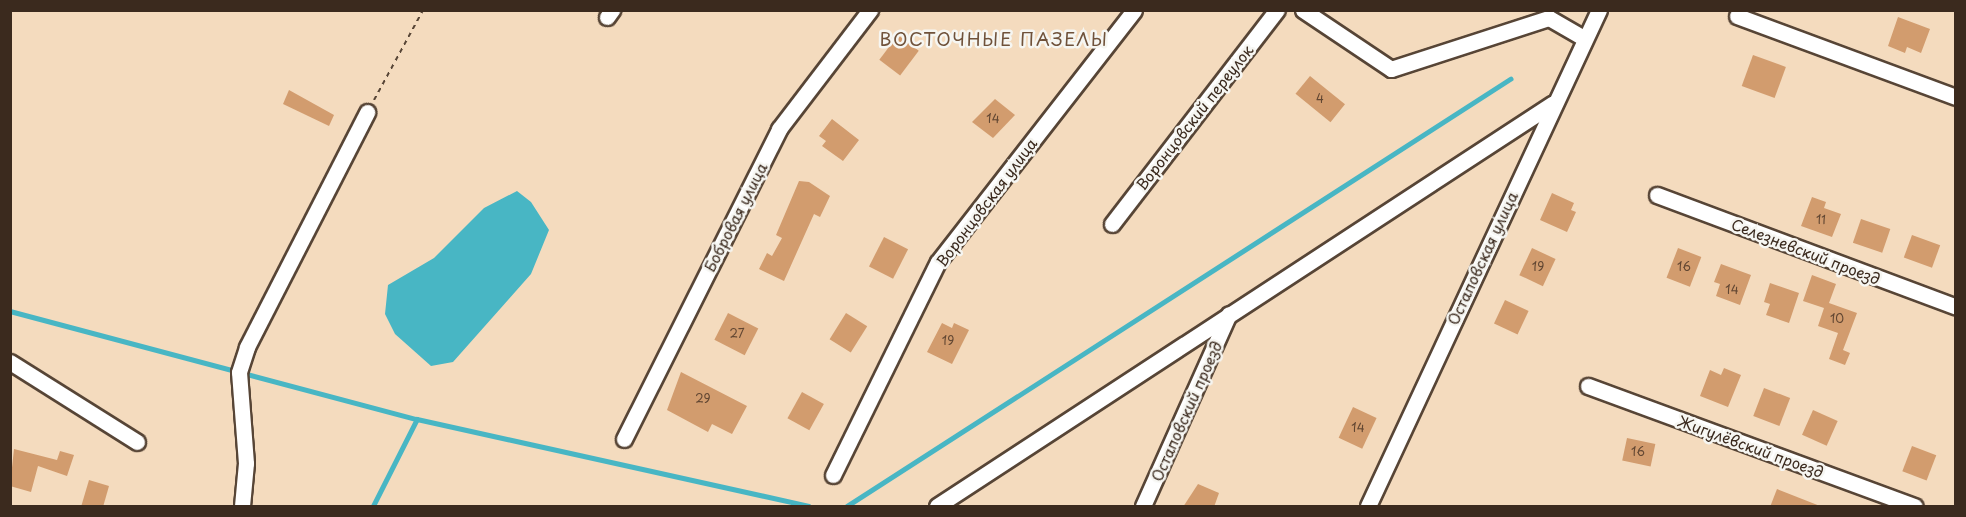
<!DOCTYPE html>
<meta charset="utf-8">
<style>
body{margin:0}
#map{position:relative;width:1966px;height:517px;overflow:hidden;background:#f4dbbe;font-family:"Playpen Sans",sans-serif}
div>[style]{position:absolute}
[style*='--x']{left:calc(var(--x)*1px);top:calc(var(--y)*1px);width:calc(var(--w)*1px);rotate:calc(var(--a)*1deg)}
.water>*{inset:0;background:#48b6c4}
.stream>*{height:4.5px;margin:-2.25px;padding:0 2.25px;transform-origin:2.25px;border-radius:2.25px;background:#48b6c4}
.building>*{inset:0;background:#d29c6e;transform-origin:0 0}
.path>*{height:2px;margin-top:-1px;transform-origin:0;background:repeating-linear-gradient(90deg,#574536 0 4.5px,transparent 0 9px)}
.roads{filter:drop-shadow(2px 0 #574536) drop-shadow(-2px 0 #574536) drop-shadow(0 2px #574536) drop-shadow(0 -2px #574536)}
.minor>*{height:15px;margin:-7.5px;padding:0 7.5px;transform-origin:7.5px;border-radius:7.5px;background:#fff}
span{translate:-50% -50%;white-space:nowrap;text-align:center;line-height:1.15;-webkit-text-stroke:5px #f6f6f2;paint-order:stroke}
.number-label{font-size:12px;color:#614632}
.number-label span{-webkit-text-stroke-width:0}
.street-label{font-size:15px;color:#3b2a1e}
.quarter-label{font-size:18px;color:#70523a;letter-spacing:1.5px}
.frame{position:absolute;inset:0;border:12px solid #3b2a1e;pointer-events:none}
</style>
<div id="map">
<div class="water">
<div style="clip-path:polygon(517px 191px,531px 202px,549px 230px,531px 274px,453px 362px,431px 366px,395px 334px,385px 314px,388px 285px,434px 258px,484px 208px)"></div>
</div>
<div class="stream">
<div style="--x:10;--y:311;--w:421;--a:14.9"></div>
<div style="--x:417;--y:419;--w:401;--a:12.5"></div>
<div style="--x:373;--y:506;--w:97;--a:-63.2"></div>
<div style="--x:847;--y:506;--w:789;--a:-32.78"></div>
</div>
<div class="building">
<div style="clip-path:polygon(1898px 17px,1930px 29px,1921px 53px,1907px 47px,1905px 53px,1888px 46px)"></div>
<div style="left:898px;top:35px;width:26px;height:31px;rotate:37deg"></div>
<div style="left:1753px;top:55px;width:35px;height:33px;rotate:20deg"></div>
<div style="left:1310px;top:76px;width:45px;height:23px;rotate:39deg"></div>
<div style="clip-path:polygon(289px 90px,334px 115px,329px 126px,283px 104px)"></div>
<div style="clip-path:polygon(995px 99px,1015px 115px,993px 138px,972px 122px)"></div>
<div style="clip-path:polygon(832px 119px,859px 140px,843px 161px,822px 146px,826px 141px,819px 136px)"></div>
<div style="clip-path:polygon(799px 181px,809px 182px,830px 196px,820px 217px,814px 214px,784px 281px,759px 269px,767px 253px,772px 256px,782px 238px,776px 235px)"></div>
<div style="clip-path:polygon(1552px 193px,1574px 203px,1571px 210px,1576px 212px,1567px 232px,1540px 220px)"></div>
<div style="clip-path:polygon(1812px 197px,1826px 202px,1824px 208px,1841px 214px,1832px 237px,1801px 226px)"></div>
<div style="left:1861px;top:219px;width:31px;height:25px;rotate:19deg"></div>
<div style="left:1912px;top:235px;width:30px;height:24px;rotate:20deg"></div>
<div style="left:884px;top:237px;width:27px;height:33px;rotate:27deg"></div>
<div style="left:1532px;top:248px;width:26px;height:30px;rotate:25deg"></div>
<div style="left:1678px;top:248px;width:25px;height:32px;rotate:21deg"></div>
<div style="clip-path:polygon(1721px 264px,1751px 275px,1740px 305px,1716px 296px,1720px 284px,1714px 282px)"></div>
<div style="clip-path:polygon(1812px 275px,1836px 284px,1829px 303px,1857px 313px,1843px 350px,1850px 353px,1845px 365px,1829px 359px,1838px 333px,1818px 326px,1824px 308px,1803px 301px)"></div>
<div style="clip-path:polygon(1770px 283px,1799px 293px,1789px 323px,1766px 315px,1770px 304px,1764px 302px)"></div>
<div style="left:1505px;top:300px;width:26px;height:26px;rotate:25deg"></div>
<div style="left:728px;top:313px;width:34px;height:30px;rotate:27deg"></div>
<div style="left:846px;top:313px;width:25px;height:31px;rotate:32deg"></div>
<div style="clip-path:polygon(942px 323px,952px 328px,954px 323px,969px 330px,952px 364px,927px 352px)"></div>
<div style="clip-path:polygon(1724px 368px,1741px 375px,1728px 407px,1700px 396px,1710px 370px,1721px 375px)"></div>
<div style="clip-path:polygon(681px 372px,747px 406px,732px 434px,712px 424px,708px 432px,667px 410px)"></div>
<div style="left:1764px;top:388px;width:28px;height:30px;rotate:21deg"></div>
<div style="left:802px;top:392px;width:25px;height:30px;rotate:29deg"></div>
<div style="left:1353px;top:407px;width:26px;height:34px;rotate:25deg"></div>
<div style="left:1813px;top:410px;width:27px;height:27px;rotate:24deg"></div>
<div style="left:1627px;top:438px;width:29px;height:23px;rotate:12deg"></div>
<div style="left:1912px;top:446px;width:26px;height:27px;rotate:21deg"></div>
<div style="clip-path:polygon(14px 449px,57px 460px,60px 451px,74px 455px,67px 476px,38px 466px,31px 492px,10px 486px)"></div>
<div style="clip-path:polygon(89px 480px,109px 486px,103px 507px,81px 507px)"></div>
<div style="clip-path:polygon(1198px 484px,1219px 493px,1214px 507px,1183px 507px)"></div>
<div style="clip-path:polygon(1777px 489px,1820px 506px,1820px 507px,1770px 507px)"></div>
</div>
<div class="path">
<div style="--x:374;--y:100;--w:102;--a:-61.4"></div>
</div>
<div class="roads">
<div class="minor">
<div style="--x:1303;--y:10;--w:106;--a:33.8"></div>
<div style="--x:1391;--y:69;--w:166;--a:-17.9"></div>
<div style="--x:1549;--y:18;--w:39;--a:30"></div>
<div style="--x:1737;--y:16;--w:233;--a:20.3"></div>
<div style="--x:607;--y:17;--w:9;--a:-54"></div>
<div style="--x:1657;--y:195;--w:319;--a:20.5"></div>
<div style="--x:1112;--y:224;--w:270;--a:-52.4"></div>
<div style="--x:10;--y:362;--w:150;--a:32.2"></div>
<div style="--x:1588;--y:386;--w:348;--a:20.2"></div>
<div style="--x:624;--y:439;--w:347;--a:-63.4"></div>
<div style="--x:779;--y:129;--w:150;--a:-52.6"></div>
<div style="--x:833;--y:475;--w:237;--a:-63.8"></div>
<div style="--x:938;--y:262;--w:319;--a:-52.1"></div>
<div style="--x:242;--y:506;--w:43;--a:-84.7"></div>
<div style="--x:246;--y:463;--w:91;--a:-94.4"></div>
<div style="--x:239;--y:372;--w:26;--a:-72"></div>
<div style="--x:247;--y:347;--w:264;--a:-62.9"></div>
<div style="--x:937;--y:506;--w:735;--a:-33.17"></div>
<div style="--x:1143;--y:506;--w:210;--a:-65.9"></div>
<div style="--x:1368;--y:506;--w:547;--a:-65.03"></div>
</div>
</div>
<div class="number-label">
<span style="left:1320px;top:99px">4</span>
<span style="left:993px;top:119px">14</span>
<span style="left:1821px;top:220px">11</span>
<span style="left:1538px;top:267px">19</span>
<span style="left:1684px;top:267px">16</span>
<span style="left:1732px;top:290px">14</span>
<span style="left:1837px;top:319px">10</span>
<span style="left:737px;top:334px">27</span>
<span style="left:948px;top:341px">19</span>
<span style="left:703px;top:399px">29</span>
<span style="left:1358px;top:428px">14</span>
<span style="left:1638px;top:452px">16</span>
</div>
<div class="street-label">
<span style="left:1194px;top:117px;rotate:-52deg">Воронцовский переулок</span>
<span style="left:986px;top:202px;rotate:-53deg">Воронцовская улица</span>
<span style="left:735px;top:217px;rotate:-63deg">Бобровая улица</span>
<span style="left:1806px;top:251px;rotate:21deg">Селезневский проезд</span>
<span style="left:1482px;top:258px;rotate:-65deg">Остаповская улица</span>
<span style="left:1186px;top:411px;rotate:-66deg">Остаповский проезд</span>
<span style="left:1751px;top:446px;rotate:20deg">Жигулёвский проезд</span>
</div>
<div class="quarter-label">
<span style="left:994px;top:39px">ВОСТОЧНЫЕ ПАЗЕЛЫ</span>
</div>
<div class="frame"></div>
</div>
